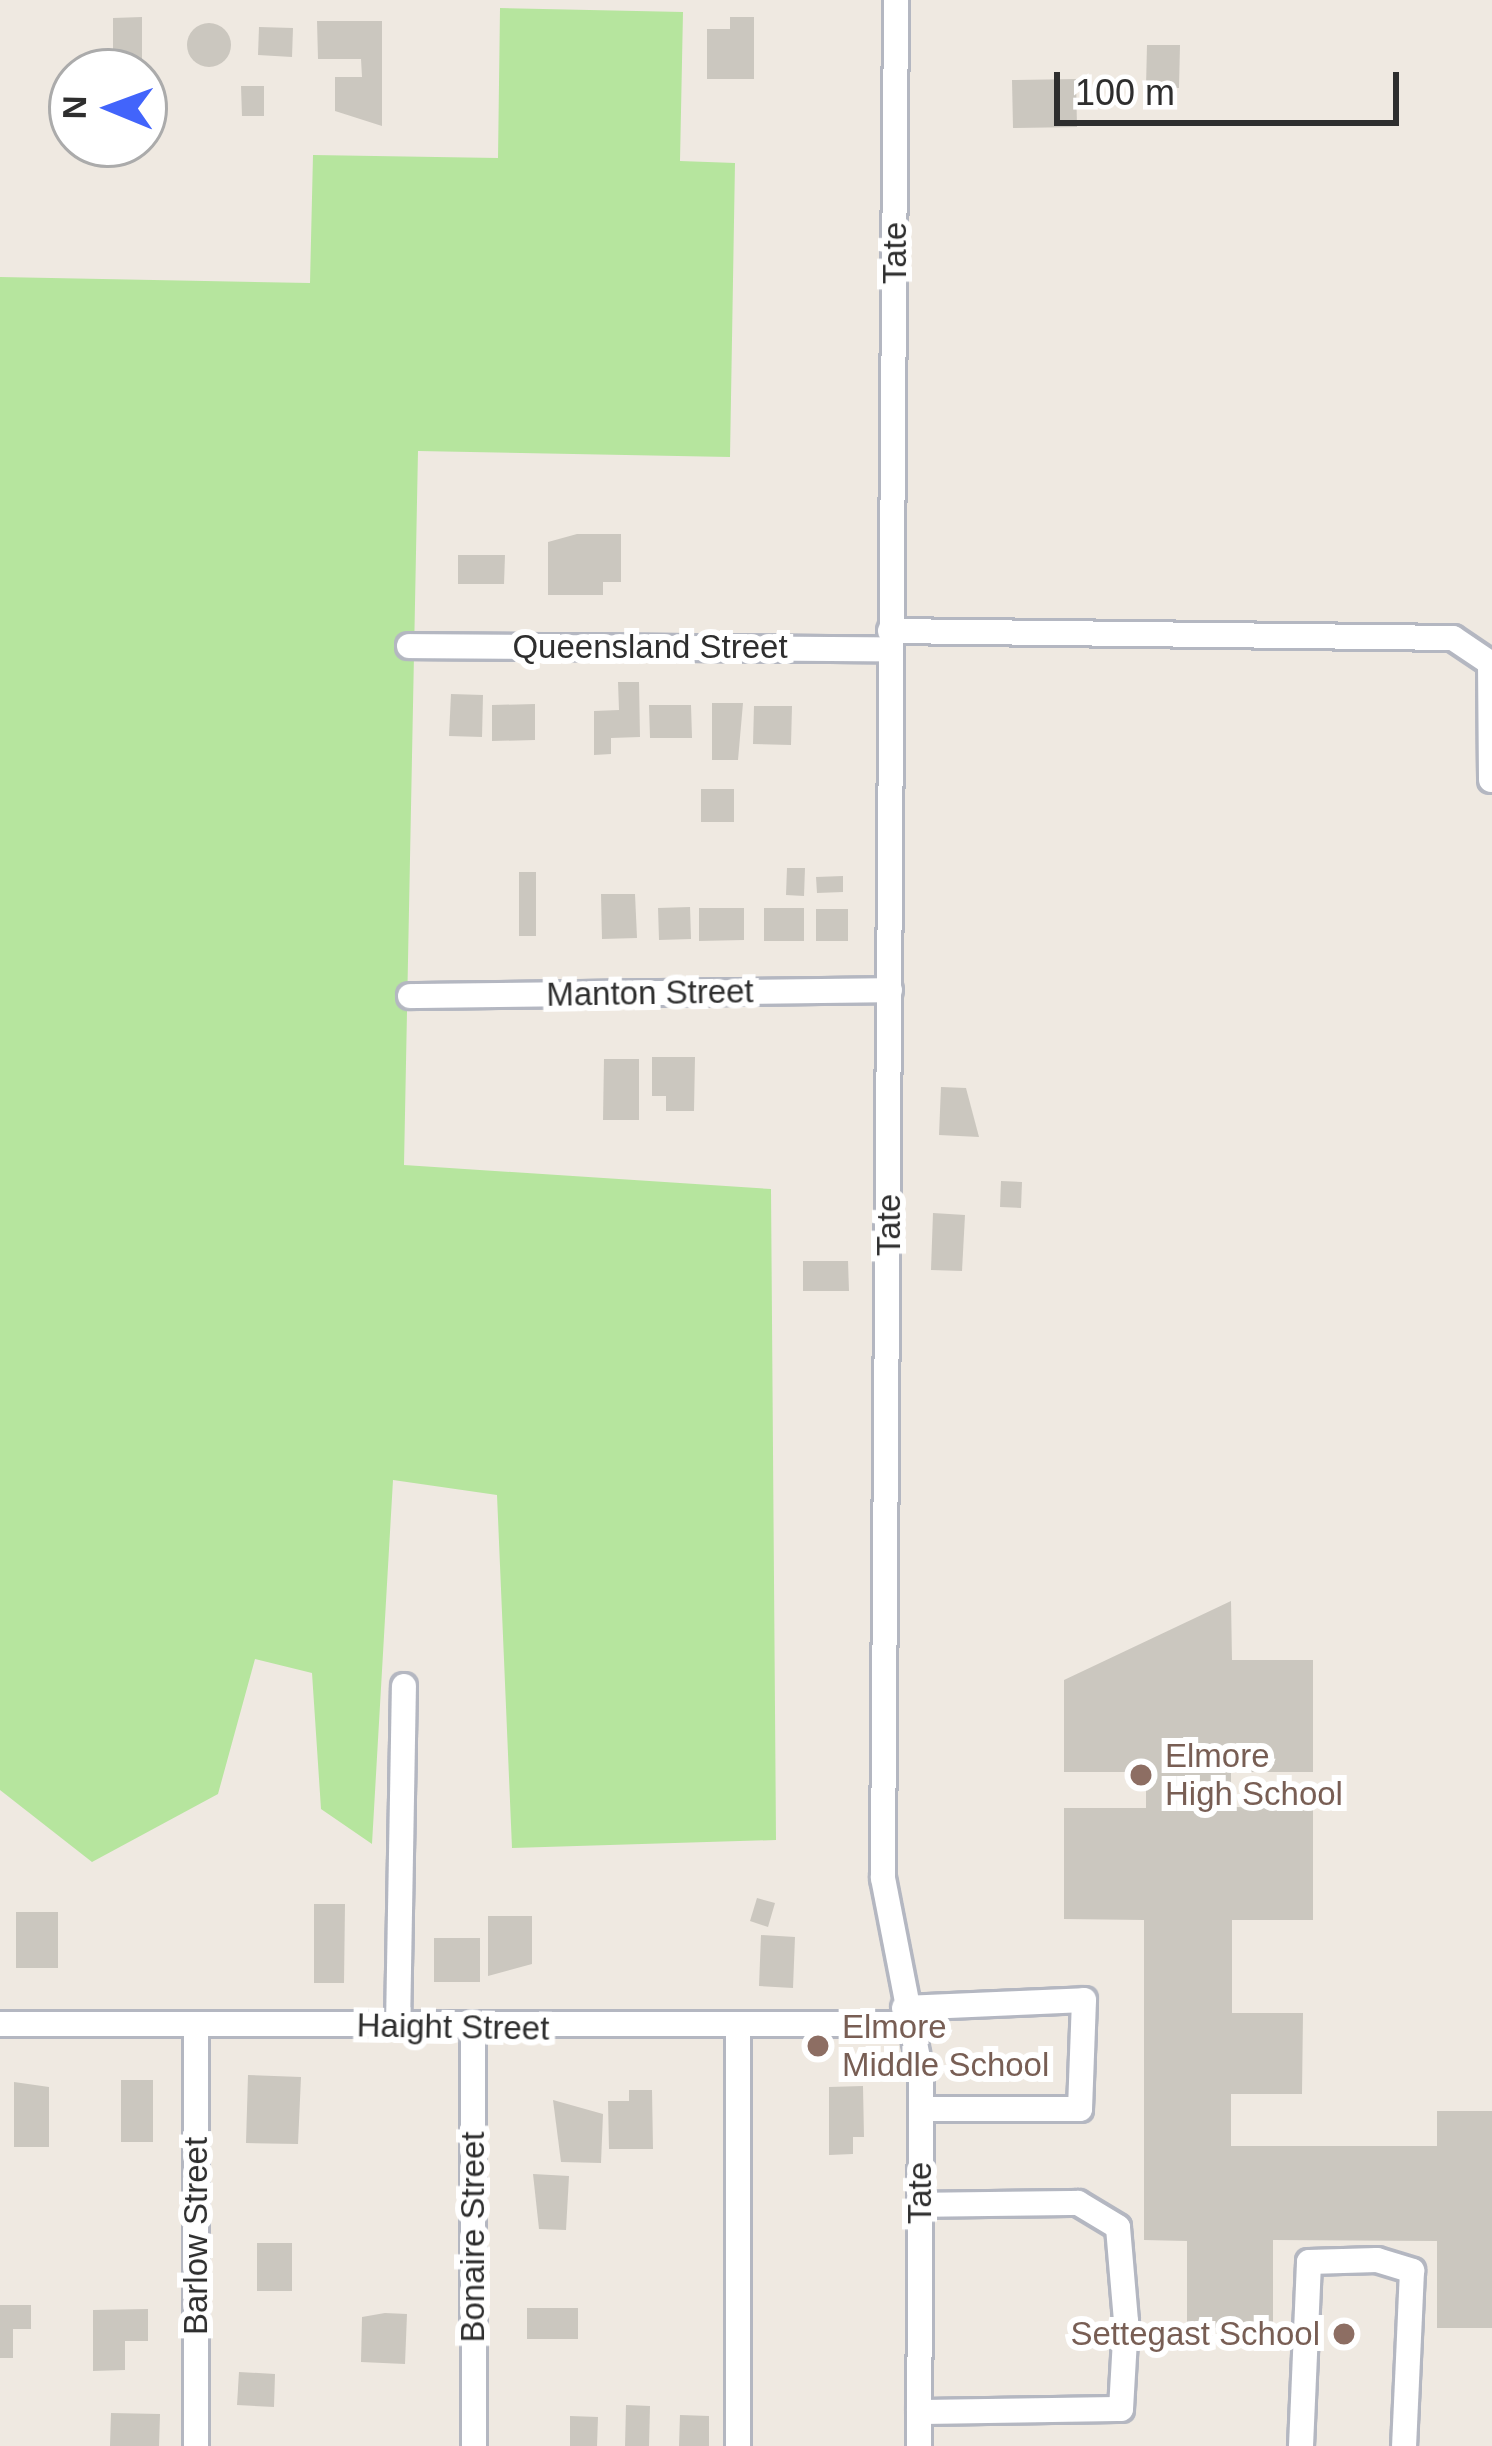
<!DOCTYPE html>
<html>
<head>
<meta charset="utf-8">
<style>
	body { margin:0 }
	#map { position:relative; width:1492px; height:2446px; overflow:hidden; background:#efe9e1; font-family:Arial,sans-serif }
	div>[style] { position:absolute }
	.green>* { inset:0; background:#b6e59e }
	.building>* { inset:0; background:#cbc7bf }
	.round { border-radius:50% }
	.roads { filter:drop-shadow(3px 0 #b4b7c1) drop-shadow(-3px 0 #b4b7c1) drop-shadow(0 3px #b4b7c1) drop-shadow(0 -3px #b4b7c1) }
	.minor>* { height:24px; margin:-12px; padding:0 12px; transform-origin:12px; border-radius:12px; background:#fff }
	.dots>* { width:33px; height:33px; translate:-50% -50%; box-sizing:border-box; border:6px solid #fff; border-radius:50% }
	span { translate:-50% -50%; white-space:nowrap; text-align:center; line-height:1.15; -webkit-text-stroke:12px #fff; paint-order:stroke }
	.street-label { font-size:33px; color:#2e2e2e }
	.education-label { font-size:33px; color:#785e54 }
	.left { translate:0 -50%; text-align:left }
	.right { translate:-100% -50%; text-align:right }
	.north { position:absolute; left:48px; top:48px; width:120px; height:120px; box-sizing:border-box; background:#fff; border:3px solid #ababab; border-radius:50%; rotate:271deg; font-size:33px; font-weight:700; line-height:48px; text-align:center; color:#2e2e2e }
	.north::after { content:''; display:block; margin:auto; width:42px; height:54px; background:#4264fb; clip-path:polygon(50% 0,100% 100%,50% 72%,0 100%) }
	.scale { position:absolute; left:1054px; top:72px; width:345px; height:54px; box-sizing:border-box; border:6px solid #2e2e2e; border-top:0; padding-left:15px; font-size:36px; line-height:42px; white-space:nowrap; color:#2e2e2e; -webkit-text-stroke:9px #fff; paint-order:stroke }
</style>
</head>
<body>
<div id="map">
	<div class="green">
		<i style="clip-path:polygon(500px 8px,683px 12px,680px 161px,735px 163px,730px 457px,418px 451px,404px 1165px,771px 1189px,776px 1840px,512px 1848px,497px 1495px,393px 1480px,372px 1844px,321px 1809px,312px 1673px,255px 1659px,218px 1794px,92px 1862px,0 1790px,0 277px,310px 283px,313px 155px,498px 158px)"></i>
	</div>
	<div class="building">
		<i style="clip-path:polygon(142px 17px,142px 72px,127px 72px,127px 53px,113px 53px,113px 18px)"></i>
		<i style="clip-path:polygon(730px 17px,754px 17px,754px 79px,707px 79px,707px 29px,730px 29px)"></i>
		<i style="clip-path:polygon(317px 21px,382px 21px,382px 126px,335px 111px,335px 77px,362px 77px,361px 59px,318px 59px)"></i>
		<i class="round" style="left:187px;top:23px;width:44px;height:44px"></i>
		<i style="clip-path:polygon(259px 27px,293px 28px,292px 57px,258px 55px)"></i>
		<i style="clip-path:polygon(1147px 45px,1180px 45px,1179px 88px,1146px 87px)"></i>
		<i style="clip-path:polygon(1076px 79px,1077px 127px,1013px 128px,1012px 80px)"></i>
		<i style="clip-path:polygon(241px 86px,264px 86px,264px 116px,242px 116px)"></i>
		<i style="clip-path:polygon(577px 534px,621px 534px,621px 582px,603px 582px,603px 595px,548px 595px,548px 542px)"></i>
		<i style="clip-path:polygon(458px 555px,505px 555px,504px 584px,458px 584px)"></i>
		<i style="clip-path:polygon(618px 682px,639px 682px,640px 737px,611px 738px,611px 754px,594px 755px,594px 711px,619px 710px)"></i>
		<i style="clip-path:polygon(451px 694px,483px 695px,482px 737px,449px 736px)"></i>
		<i style="clip-path:polygon(712px 703px,743px 703px,738px 760px,712px 760px)"></i>
		<i style="clip-path:polygon(535px 704px,535px 740px,492px 741px,492px 705px)"></i>
		<i style="clip-path:polygon(649px 705px,691px 705px,692px 738px,650px 738px)"></i>
		<i style="clip-path:polygon(754px 706px,792px 706px,791px 745px,753px 744px)"></i>
		<i style="clip-path:polygon(701px 789px,734px 789px,734px 822px,701px 822px)"></i>
		<i style="clip-path:polygon(787px 868px,805px 868px,804px 896px,786px 895px)"></i>
		<i style="clip-path:polygon(519px 872px,536px 872px,536px 936px,519px 936px)"></i>
		<i style="clip-path:polygon(843px 876px,843px 892px,817px 893px,816px 877px)"></i>
		<i style="clip-path:polygon(601px 894px,635px 894px,637px 938px,602px 939px)"></i>
		<i style="clip-path:polygon(690px 907px,691px 939px,659px 940px,658px 908px)"></i>
		<i style="clip-path:polygon(699px 908px,744px 908px,744px 940px,699px 941px)"></i>
		<i style="clip-path:polygon(764px 908px,804px 908px,804px 941px,764px 941px)"></i>
		<i style="clip-path:polygon(816px 909px,848px 909px,848px 941px,816px 941px)"></i>
		<i style="clip-path:polygon(652px 1057px,695px 1057px,694px 1111px,666px 1111px,666px 1096px,652px 1096px)"></i>
		<i style="clip-path:polygon(604px 1059px,639px 1059px,639px 1120px,603px 1120px)"></i>
		<i style="clip-path:polygon(941px 1087px,966px 1088px,979px 1137px,939px 1135px)"></i>
		<i style="clip-path:polygon(1001px 1181px,1022px 1182px,1021px 1208px,1000px 1207px)"></i>
		<i style="clip-path:polygon(933px 1213px,965px 1215px,962px 1271px,931px 1270px)"></i>
		<i style="clip-path:polygon(803px 1261px,848px 1261px,849px 1291px,803px 1291px)"></i>
		<i style="clip-path:polygon(1231px 1601px,1232px 1660px,1313px 1660px,1313px 1772px,1231px 1772px,1231px 1807px,1313px 1808px,1313px 1920px,1232px 1920px,1232px 2013px,1303px 2013px,1302px 2094px,1231px 2094px,1231px 2146px,1437px 2146px,1437px 2111px,1492px 2111px,1492px 2328px,1437px 2328px,1437px 2241px,1273px 2240px,1273px 2328px,1187px 2328px,1187px 2241px,1144px 2240px,1144px 1920px,1064px 1919px,1064px 1808px,1146px 1808px,1146px 1772px,1064px 1772px,1064px 1680px)"></i>
		<i style="clip-path:polygon(757px 1898px,775px 1903px,768px 1927px,750px 1921px)"></i>
		<i style="clip-path:polygon(314px 1904px,345px 1904px,344px 1983px,314px 1983px)"></i>
		<i style="clip-path:polygon(16px 1912px,58px 1912px,58px 1968px,16px 1968px)"></i>
		<i style="clip-path:polygon(488px 1916px,532px 1916px,532px 1964px,488px 1976px)"></i>
		<i style="clip-path:polygon(761px 1935px,795px 1937px,793px 1988px,759px 1986px)"></i>
		<i style="clip-path:polygon(434px 1938px,480px 1938px,480px 1982px,434px 1982px)"></i>
		<i style="clip-path:polygon(248px 2075px,301px 2077px,298px 2144px,246px 2143px)"></i>
		<i style="clip-path:polygon(121px 2080px,153px 2080px,153px 2142px,121px 2142px)"></i>
		<i style="clip-path:polygon(14px 2082px,49px 2087px,49px 2147px,14px 2147px)"></i>
		<i style="clip-path:polygon(863px 2086px,864px 2137px,853px 2137px,853px 2154px,829px 2155px,829px 2087px)"></i>
		<i style="clip-path:polygon(629px 2090px,652px 2090px,653px 2149px,609px 2149px,608px 2101px,629px 2101px)"></i>
		<i style="clip-path:polygon(553px 2100px,603px 2114px,601px 2163px,561px 2162px)"></i>
		<i style="clip-path:polygon(533px 2174px,569px 2176px,566px 2230px,539px 2229px)"></i>
		<i style="clip-path:polygon(257px 2243px,292px 2243px,292px 2291px,257px 2291px)"></i>
		<i style="clip-path:polygon(0 2305px,31px 2305px,31px 2329px,13px 2329px,13px 2358px,0 2358px)"></i>
		<i style="clip-path:polygon(527px 2308px,578px 2308px,578px 2339px,527px 2339px)"></i>
		<i style="clip-path:polygon(148px 2309px,148px 2341px,125px 2341px,125px 2370px,93px 2371px,93px 2310px)"></i>
		<i style="clip-path:polygon(385px 2313px,407px 2314px,405px 2364px,361px 2362px,362px 2317px)"></i>
		<i style="clip-path:polygon(239px 2372px,275px 2374px,274px 2407px,237px 2405px)"></i>
		<i style="clip-path:polygon(626px 2405px,650px 2406px,649px 2446px,625px 2446px)"></i>
		<i style="clip-path:polygon(111px 2413px,160px 2414px,159px 2446px,110px 2446px)"></i>
		<i style="clip-path:polygon(680px 2415px,709px 2416px,709px 2446px,679px 2446px)"></i>
		<i style="clip-path:polygon(570px 2416px,598px 2417px,597px 2446px,570px 2446px)"></i>
	</div>
	<div class="roads">
		<div class="minor">
			<i style="left:896px;top:0;width:1878px;rotate:90.4deg"></i>
			<i style="left:883px;top:1878px;width:200px;rotate:79deg"></i>
			<i style="left:921px;top:2074px;width:372px;rotate:90.3deg"></i>
			<i style="left:890px;top:631px;width:563px;rotate:0.71deg"></i>
			<i style="left:1453px;top:638px;width:45px;rotate:34deg"></i>
			<i style="left:1490px;top:663px;width:117px;rotate:89.5deg"></i>
			<i style="left:409px;top:646px;width:481px;rotate:0.4deg"></i>
			<i style="left:410px;top:996px;width:480px;rotate:-0.7deg"></i>
			<i style="left:904px;top:2008px;width:180px;rotate:-2.5deg"></i>
			<i style="left:1084px;top:2000px;width:109px;rotate:92.1deg"></i>
			<i style="left:1080px;top:2109px;width:159px;rotate:180deg"></i>
			<i style="left:0;top:2024px;width:907px"></i>
			<i style="left:398px;top:2026px;width:340px;rotate:-89deg"></i>
			<i style="left:473px;top:2028px;width:418px;rotate:89.9deg"></i>
			<i style="left:919px;top:2412px;width:202px;rotate:-0.9deg"></i>
			<i style="left:1121px;top:2409px;width:88px;rotate:-86.7deg"></i>
			<i style="left:1126px;top:2321px;width:94px;rotate:-94.9deg"></i>
			<i style="left:1118px;top:2227px;width:47px;rotate:-149deg"></i>
			<i style="left:1078px;top:2203px;width:158px;rotate:179.3deg"></i>
			<i style="left:196px;top:2446px;width:421px;rotate:-90deg"></i>
			<i style="left:738px;top:2446px;width:418px;rotate:-90deg"></i>
			<i style="left:1301px;top:2446px;width:184px;rotate:-87.5deg"></i>
			<i style="left:1309px;top:2262px;width:68px;rotate:-1.7deg"></i>
			<i style="left:1377px;top:2260px;width:37px;rotate:17deg"></i>
			<i style="left:1412px;top:2271px;width:175px;rotate:92.6deg"></i>
		</div>
	</div>
	<div class="dots">
		<i style="left:1141px;top:1775px;background:#8d6e63"></i>
		<i style="left:818px;top:2046px;background:#8d6e63"></i>
		<i style="left:1344px;top:2334px;background:#8d6e63"></i>
	</div>
	<div class="street-label">
		<span style="left:895px;top:253px;rotate:-90deg">Tate</span>
		<span style="left:650px;top:647px">Queensland Street</span>
		<span style="left:650px;top:993px;rotate:-1deg">Manton Street</span>
		<span style="left:889px;top:1225px;rotate:-90deg">Tate</span>
		<span style="left:453px;top:2027px;rotate:1deg">Haight Street</span>
		<span style="left:920px;top:2193px;rotate:-90deg">Tate</span>
		<span style="left:196px;top:2236px;rotate:-90deg">Barlow Street</span>
		<span style="left:473px;top:2237px;rotate:-90deg">Bonaire Street</span>
	</div>
	<div class="education-label">
		<span class="left" style="left:1165px;top:1775px">Elmore<br>High School</span>
		<span class="left" style="left:842px;top:2046px">Elmore<br>Middle School</span>
		<span class="right" style="left:1320px;top:2334px">Settegast School</span>
	</div>
	<div class="north">N</div>
	<div class="scale">100 m</div>
</div>
</body>
</html>
